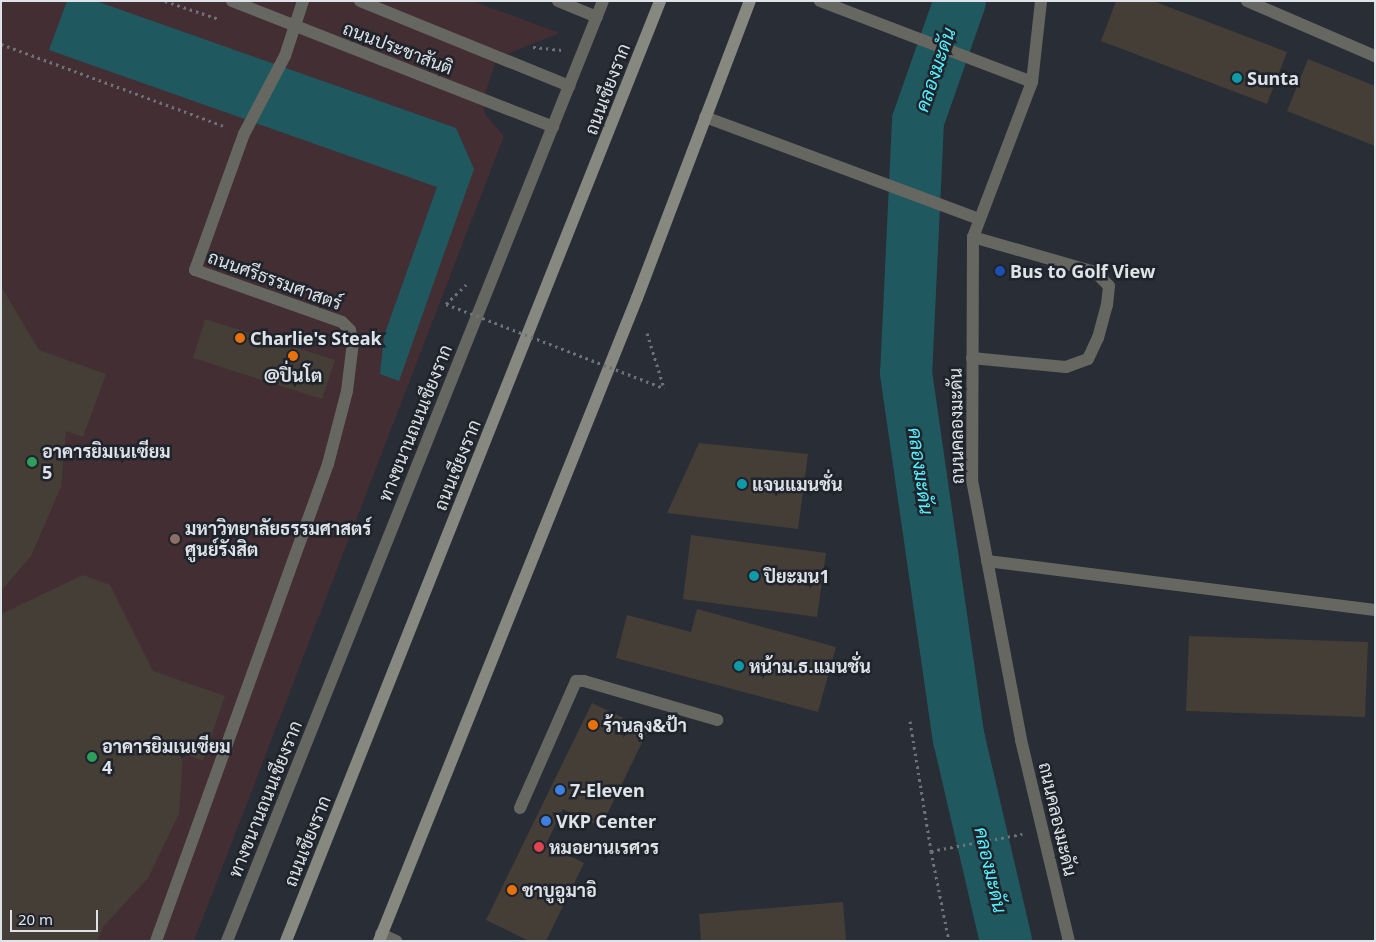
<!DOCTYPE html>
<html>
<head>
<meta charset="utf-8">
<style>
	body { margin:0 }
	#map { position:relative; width:1376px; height:942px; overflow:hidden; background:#292d36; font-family:"Noto Sans",Sarabun,sans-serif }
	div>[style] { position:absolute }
	.education>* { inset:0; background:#422e33 }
	.water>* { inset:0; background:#1f595f }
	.river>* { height:52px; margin:-26px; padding:0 26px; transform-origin:26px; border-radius:26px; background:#1f595f }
	.building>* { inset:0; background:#453e36 }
	.path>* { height:3px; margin-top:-1.5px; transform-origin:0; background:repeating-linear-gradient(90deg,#6e727a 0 2.5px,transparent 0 6.5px) }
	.service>* { height:12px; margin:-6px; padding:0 6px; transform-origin:6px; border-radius:6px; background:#676762 }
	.minor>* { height:12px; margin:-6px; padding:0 6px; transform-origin:6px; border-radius:6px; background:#676762 }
	.tertiary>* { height:12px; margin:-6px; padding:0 6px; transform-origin:6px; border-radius:6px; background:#676762 }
	.secondary>* { height:12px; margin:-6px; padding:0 6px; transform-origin:6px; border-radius:6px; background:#878880 }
	.path-bridge>* { height:3px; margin-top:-1.5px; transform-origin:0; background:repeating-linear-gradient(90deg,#6e727a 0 2.5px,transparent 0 6.5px) }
	.dots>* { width:14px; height:14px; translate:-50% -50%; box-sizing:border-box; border:2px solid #1f232b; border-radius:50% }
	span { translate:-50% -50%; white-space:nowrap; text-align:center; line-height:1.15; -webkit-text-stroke:5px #1f232b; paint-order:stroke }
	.street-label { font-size:18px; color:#dfe2e8 }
	.poi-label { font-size:18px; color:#dfe2e8; font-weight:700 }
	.left { translate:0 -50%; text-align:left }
	.water-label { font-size:19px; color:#54f1ff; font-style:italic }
	.frame { position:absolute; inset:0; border:2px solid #dfe2e8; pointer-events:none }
	.scale { position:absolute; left:10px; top:910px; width:88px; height:22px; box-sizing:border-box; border:2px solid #dfe2e8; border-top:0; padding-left:6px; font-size:15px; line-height:18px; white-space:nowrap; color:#dfe2e8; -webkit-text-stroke:4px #1f232b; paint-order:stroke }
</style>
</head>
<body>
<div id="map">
	<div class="education">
		<i style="clip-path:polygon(1px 1px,472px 1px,560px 33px,497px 58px,483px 100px,485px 114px,504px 136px,194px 941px,1px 941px)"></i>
	</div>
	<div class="water">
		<i style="clip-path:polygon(67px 1px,96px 1px,456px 128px,474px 169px,399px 381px,380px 374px,384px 336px,437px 187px,49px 50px)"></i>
	</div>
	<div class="river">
		<i style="left:960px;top:1px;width:127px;rotate:109.3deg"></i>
		<i style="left:918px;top:121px;width:252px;rotate:92.7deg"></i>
		<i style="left:906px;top:373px;width:370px;rotate:81.8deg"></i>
		<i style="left:959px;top:739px;width:207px;rotate:76.9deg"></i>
	</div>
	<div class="building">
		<i style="clip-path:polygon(1116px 1px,1153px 1px,1287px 52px,1267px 104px,1101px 41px)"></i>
		<i style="clip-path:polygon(1308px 59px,1375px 86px,1375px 146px,1287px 111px)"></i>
		<i style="clip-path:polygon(1px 286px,39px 350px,106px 374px,83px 437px,66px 431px,61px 487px,31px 556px,1px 591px)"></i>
		<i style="clip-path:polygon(205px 319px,335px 360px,322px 399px,193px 358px)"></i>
		<i style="clip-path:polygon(699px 443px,808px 454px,798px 529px,667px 513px)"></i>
		<i style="clip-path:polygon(691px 535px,826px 553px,817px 617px,683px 599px)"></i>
		<i style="clip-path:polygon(83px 575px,110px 585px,153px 671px,225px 696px,203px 761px,183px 753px,179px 814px,148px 878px,103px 927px,97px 941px,1px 941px,1px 614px)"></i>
		<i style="clip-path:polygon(697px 609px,836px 647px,818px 712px,616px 658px,627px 615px,691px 632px)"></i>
		<i style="clip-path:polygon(1189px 636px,1368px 642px,1365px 717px,1186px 711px)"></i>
		<i style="clip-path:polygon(592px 703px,648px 730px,601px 827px,563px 809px,546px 844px,584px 863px,546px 941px,529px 941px,486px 920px)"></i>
		<i style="clip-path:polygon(843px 902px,846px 941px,701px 941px,699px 914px)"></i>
	</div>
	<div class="path">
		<i style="left:165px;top:1px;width:57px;rotate:18.4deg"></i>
		<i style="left:1px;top:44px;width:240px;rotate:20.2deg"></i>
		<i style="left:533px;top:47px;width:29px;rotate:6deg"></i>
		<i style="left:446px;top:304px;width:28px;rotate:-44deg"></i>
		<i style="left:647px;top:333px;width:58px;rotate:72.8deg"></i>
		<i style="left:910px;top:721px;width:132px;rotate:80.8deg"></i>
		<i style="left:931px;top:851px;width:92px;rotate:78.7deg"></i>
		<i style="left:931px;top:851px;width:93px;rotate:-10.6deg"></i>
	</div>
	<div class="service">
		<i style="left:558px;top:1px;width:42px;rotate:22.3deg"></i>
		<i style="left:1247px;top:1px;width:139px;rotate:23.3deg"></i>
		<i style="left:972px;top:358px;width:94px;rotate:5.5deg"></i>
		<i style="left:1066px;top:367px;width:23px;rotate:-20deg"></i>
		<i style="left:1088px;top:359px;width:23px;rotate:-65deg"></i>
		<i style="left:1098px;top:338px;width:34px;rotate:-75deg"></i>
		<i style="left:1107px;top:305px;width:19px;rotate:-84deg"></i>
		<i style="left:1109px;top:286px;width:20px;rotate:-135deg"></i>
		<i style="left:1095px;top:272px;width:127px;rotate:-164deg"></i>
		<i style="left:987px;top:561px;width:391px;rotate:7.2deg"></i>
		<i style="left:520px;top:808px;width:139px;rotate:-66.2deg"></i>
		<i style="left:576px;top:681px;width:8px"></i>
		<i style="left:584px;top:681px;width:139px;rotate:16.3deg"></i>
		<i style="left:381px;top:934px;width:17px;rotate:25deg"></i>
		<i style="left:156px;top:941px;width:507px;rotate:-70.17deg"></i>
		<i style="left:328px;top:464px;width:75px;rotate:-75.4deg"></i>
		<i style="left:347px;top:391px;width:49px;rotate:-83deg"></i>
		<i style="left:353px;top:342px;width:12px;rotate:-104deg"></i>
		<i style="left:350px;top:330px;width:11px;rotate:-135deg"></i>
		<i style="left:342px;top:322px;width:156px;rotate:-160.5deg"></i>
		<i style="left:195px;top:270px;width:145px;rotate:-70.2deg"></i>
		<i style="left:244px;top:134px;width:88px;rotate:-62.3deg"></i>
		<i style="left:285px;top:56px;width:58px;rotate:-71.9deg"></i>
	</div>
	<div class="minor">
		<i style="left:232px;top:1px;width:345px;rotate:21.4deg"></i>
		<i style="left:360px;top:1px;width:226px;rotate:22.1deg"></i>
		<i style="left:820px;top:1px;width:227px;rotate:20.9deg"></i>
		<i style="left:1041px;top:1px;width:81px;rotate:96.3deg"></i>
		<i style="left:1032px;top:82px;width:166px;rotate:110.8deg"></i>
		<i style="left:973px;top:237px;width:243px;rotate:90.2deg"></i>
		<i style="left:972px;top:480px;width:265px;rotate:79.3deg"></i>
		<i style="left:1021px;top:740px;width:207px;rotate:76.6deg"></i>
		<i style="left:705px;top:117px;width:292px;rotate:20.4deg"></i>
	</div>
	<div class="tertiary">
		<i style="left:227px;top:941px;width:1012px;rotate:-68.2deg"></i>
	</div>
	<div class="secondary">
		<i style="left:286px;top:941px;width:1012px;rotate:-68.3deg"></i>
		<i style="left:379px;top:941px;width:693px;rotate:-68.14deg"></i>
		<i style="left:637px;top:298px;width:318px;rotate:-69.2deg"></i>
	</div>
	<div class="path-bridge">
		<i style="left:446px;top:304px;width:234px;rotate:21.1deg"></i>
	</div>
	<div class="dots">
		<i style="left:1237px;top:78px;background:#0f9aa8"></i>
		<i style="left:1000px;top:271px;background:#1a4fb4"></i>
		<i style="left:240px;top:338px;background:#e8710a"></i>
		<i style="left:293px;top:356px;background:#e8710a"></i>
		<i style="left:32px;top:462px;background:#2e9e5b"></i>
		<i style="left:742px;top:484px;background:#0f9aa8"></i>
		<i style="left:175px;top:539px;background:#8d6e63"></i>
		<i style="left:754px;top:576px;background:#0f9aa8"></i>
		<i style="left:739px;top:666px;background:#0f9aa8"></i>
		<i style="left:593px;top:725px;background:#e8710a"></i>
		<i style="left:92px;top:757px;background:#2e9e5b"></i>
		<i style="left:560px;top:790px;background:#3f7fe0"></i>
		<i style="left:546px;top:821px;background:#3f7fe0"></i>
		<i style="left:539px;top:847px;background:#e0444e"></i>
		<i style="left:512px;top:890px;background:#e8710a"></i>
	</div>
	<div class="street-label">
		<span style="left:398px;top:48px;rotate:21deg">ถนนประชาสันติ</span>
		<span style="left:607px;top:89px;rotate:-69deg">ถนนเชียงราก</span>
		<span style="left:275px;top:280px;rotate:20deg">ถนนศรีธรรมศาสตร์</span>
		<span style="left:415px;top:423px;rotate:-68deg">ทางขนานถนนเชียงราก</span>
		<span style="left:956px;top:426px;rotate:-91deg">ถนนคลองมะดัน</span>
		<span style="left:457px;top:465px;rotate:-68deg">ถนนเชียงราก</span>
		<span style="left:265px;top:799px;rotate:-68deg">ทางขนานถนนเชียงราก</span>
		<span style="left:1058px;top:819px;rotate:77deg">ถนนคลองมะดัน</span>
		<span style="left:307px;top:841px;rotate:-68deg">ถนนเชียงราก</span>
	</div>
	<div class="poi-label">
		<span class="left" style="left:1247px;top:78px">Sunta</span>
		<span class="left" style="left:1010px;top:271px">Bus to Golf View</span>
		<span class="left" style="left:250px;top:338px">Charlie's Steak</span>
		<span style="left:293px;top:375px">@ปิ่นโต</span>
		<span class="left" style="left:42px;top:462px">อาคารยิมเนเซียม<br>5</span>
		<span class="left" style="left:752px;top:484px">แจนแมนชั่น</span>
		<span class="left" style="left:185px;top:539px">มหาวิทยาลัยธรรมศาสตร์<br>ศูนย์รังสิต</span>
		<span class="left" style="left:764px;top:576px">ปิยะมน1</span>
		<span class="left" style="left:749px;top:666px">หน้าม.ธ.แมนชั่น</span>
		<span class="left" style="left:603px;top:725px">ร้านลุง&amp;ป้า</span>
		<span class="left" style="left:102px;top:757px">อาคารยิมเนเซียม<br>4</span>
		<span class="left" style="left:570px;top:790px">7-Eleven</span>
		<span class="left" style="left:556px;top:821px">VKP Center</span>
		<span class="left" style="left:549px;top:847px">หมอยานเรศวร</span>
		<span class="left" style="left:522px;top:890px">ชาบูอูมาอิ</span>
	</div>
	<div class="water-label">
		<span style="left:936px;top:70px;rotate:-71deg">คลองมะดัน</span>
		<span style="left:920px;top:471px;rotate:82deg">คลองมะดัน</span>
		<span style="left:990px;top:870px;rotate:77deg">คลองมะดัน</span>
	</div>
	<div class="frame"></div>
	<div class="scale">20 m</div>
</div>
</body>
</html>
